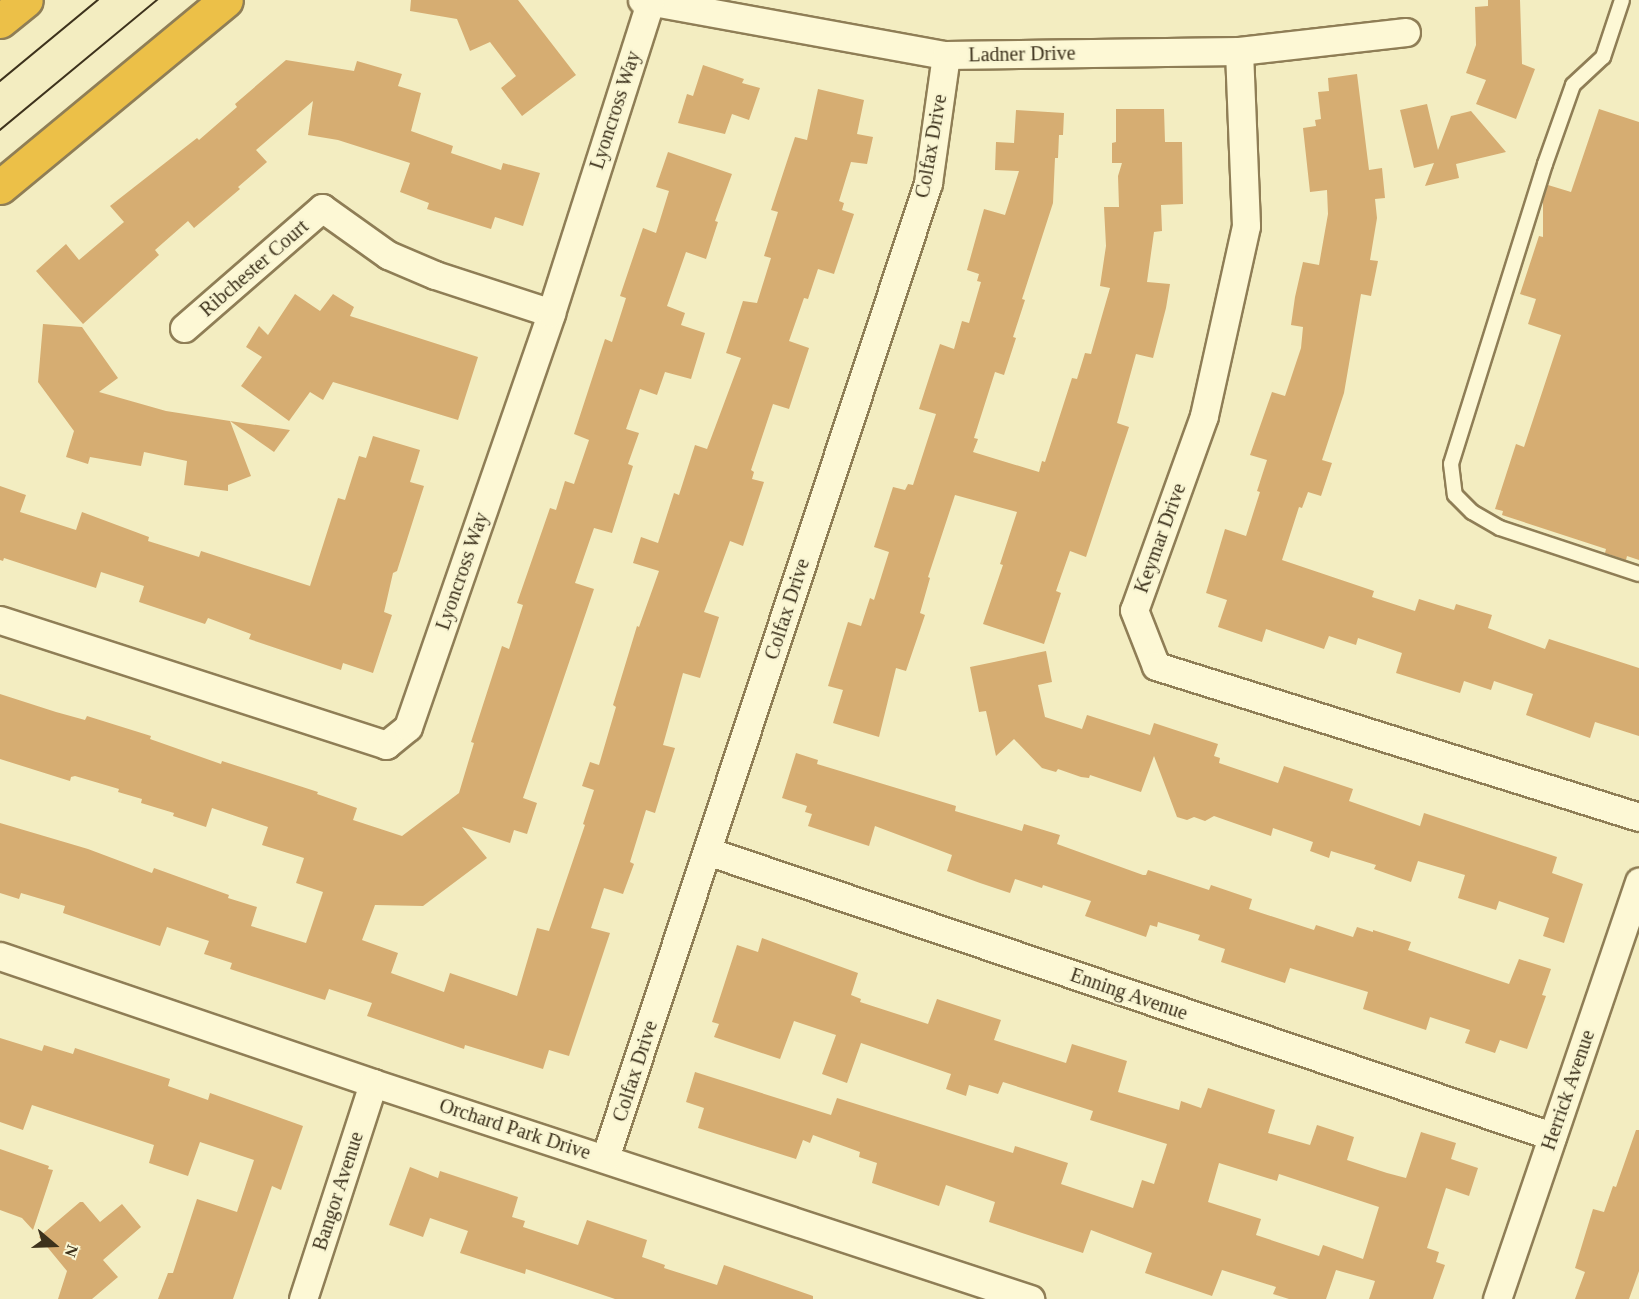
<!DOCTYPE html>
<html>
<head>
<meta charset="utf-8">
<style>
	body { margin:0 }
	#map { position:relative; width:1639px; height:1299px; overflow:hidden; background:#f3edc1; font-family:"Times New Roman",serif }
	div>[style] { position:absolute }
	.building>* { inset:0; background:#d6ad72 }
	.roads { filter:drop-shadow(2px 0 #8f7e56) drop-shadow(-2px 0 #8f7e56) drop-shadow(0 2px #8f7e56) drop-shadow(0 -2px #8f7e56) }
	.service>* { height:14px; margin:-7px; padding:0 7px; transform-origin:7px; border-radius:7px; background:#fdf8d5 }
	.minor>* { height:27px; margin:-13.5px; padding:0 13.5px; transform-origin:13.5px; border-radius:13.5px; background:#fdf8d5 }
	.motorway>* { height:33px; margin:-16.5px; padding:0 16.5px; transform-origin:16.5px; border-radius:16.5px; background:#ecc048 }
	.tram>* { height:1.5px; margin:-0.75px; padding:0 0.75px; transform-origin:0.75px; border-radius:0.75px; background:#3d321c }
	span { translate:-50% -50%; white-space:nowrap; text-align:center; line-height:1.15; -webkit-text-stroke:4.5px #f9f5d2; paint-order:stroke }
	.street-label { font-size:20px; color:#3d321c }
	.north { position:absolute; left:24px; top:1215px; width:60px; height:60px; -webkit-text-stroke:4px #f9f5d2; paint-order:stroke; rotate:109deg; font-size:16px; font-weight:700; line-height:24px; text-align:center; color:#3d321c }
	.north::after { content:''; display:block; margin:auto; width:21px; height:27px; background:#3d321c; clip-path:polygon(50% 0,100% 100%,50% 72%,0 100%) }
</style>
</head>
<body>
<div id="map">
	<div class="building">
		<i style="clip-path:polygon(411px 0,518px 0,576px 75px,522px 116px,501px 88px,516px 76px,490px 42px,470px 51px,457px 19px,410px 11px)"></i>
		<i style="clip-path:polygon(1488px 0,1520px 0,1522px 64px,1535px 69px,1516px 119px,1476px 104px,1486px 80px,1466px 73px,1476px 45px,1475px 7px,1488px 6px)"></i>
		<i style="clip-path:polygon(286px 60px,354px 71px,357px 61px,402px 74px,398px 86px,421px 93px,411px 131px,453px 146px,451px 153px,501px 170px,503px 163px,540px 173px,523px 226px,495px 217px,491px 229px,427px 209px,429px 203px,400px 192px,410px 163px,338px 140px,308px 135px,313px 101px,256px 150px,267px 162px,238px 187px,240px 189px,194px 228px,188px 221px,155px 250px,159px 255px,83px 324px,36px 271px,66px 244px,79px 260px,124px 222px,110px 206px,197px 138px,199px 140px,237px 107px,235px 104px)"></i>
		<i style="clip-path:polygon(703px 65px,744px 79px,742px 83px,760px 88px,749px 120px,732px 114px,725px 134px,678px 123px,687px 94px,693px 96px)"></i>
		<i style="clip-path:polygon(1357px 74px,1369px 170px,1382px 168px,1385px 198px,1375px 199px,1377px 218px,1370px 260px,1378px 261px,1371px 296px,1361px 294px,1344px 393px,1322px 460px,1332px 463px,1321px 496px,1308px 492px,1302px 508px,1299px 507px,1282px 560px,1374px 591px,1372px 597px,1415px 611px,1419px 599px,1454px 610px,1456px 604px,1492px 615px,1488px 628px,1545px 649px,1549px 639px,1639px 668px,1639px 736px,1595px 722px,1590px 738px,1526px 715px,1533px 694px,1494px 681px,1491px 690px,1464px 681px,1460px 693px,1396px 673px,1402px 653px,1358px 638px,1356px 645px,1329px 636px,1324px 649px,1266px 629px,1262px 642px,1218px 627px,1227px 600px,1206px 593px,1225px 529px,1246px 536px,1260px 492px,1257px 491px,1267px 460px,1250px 455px,1272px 392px,1285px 396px,1301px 348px,1303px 327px,1291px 325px,1295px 297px,1303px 262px,1319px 265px,1328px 214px,1327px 190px,1310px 192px,1303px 128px,1316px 126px,1315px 120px,1321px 119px,1318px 92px,1329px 91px,1328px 78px)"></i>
		<i style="clip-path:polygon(818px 89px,864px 100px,857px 134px,873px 137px,867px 164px,851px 162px,839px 201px,844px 203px,842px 210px,854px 214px,834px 274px,818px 269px,808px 299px,804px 298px,789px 341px,809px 348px,789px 409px,773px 404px,751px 470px,754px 472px,752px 479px,764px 482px,743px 546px,730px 541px,704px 612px,719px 617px,700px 678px,683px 673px,663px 745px,675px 748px,655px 813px,646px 810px,630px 862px,634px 864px,623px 894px,604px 888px,591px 928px,610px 933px,569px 1056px,549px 1050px,543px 1069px,465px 1045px,464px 1049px,367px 1016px,372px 1003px,329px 989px,325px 1000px,230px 969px,232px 963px,204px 954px,209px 941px,167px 927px,160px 946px,63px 913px,65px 906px,21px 893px,19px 899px,0 893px,0 823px,88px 849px,152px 873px,154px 868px,229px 895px,228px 898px,257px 907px,251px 926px,306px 943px,323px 892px,296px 883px,304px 858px,262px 845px,268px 827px,212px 808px,206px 827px,173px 816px,174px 813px,141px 803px,142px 799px,118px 792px,119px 789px,75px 776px,71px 777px,70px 781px,0 759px,0 694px,56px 712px,85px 720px,87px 716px,151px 736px,150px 739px,221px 764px,222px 761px,318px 792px,317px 794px,357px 808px,353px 820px,402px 836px,459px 793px,474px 743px,471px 742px,502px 646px,509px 649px,523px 605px,517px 603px,550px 508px,556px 510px,565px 481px,574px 484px,589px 440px,574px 434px,605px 339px,612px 342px,626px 298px,620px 296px,643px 228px,656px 233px,669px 191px,656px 187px,668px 152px,732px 174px,715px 221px,718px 222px,706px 259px,686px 252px,667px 306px,685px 313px,681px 325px,705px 333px,691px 379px,665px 372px,657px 395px,640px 389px,626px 429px,639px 433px,628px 464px,633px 466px,612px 533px,594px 528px,575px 583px,594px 589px,523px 798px,537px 803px,527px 834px,514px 830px,510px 843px,462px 827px,487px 858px,423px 906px,375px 905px,362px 940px,398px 953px,391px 973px,444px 992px,450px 973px,517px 996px,537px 928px,549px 931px,585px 825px,583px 824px,594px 790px,582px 786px,590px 762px,599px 765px,616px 707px,613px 705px,637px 626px,639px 627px,659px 571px,633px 563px,641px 537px,658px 543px,674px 493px,679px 495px,695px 445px,707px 449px,741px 358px,726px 353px,743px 301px,757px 303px,771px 258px,764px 256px,778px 212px,771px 210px,795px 137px,807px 140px)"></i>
		<i style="clip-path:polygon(1427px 104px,1438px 150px,1451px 116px,1471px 111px,1506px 152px,1456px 164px,1459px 178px,1425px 186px,1434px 163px,1414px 168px,1400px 110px)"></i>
		<i style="clip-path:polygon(1116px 109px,1164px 109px,1165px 142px,1182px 142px,1183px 204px,1161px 205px,1162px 231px,1154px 232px,1147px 282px,1170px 284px,1166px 308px,1153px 358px,1136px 354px,1117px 423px,1129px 427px,1086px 557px,1070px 551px,1056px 591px,1061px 593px,1044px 644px,983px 624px,1003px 565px,1000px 564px,1017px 512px,955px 495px,928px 577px,930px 578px,920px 613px,925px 615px,906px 671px,896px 668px,879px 737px,833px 723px,843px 690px,828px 686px,848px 622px,861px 626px,870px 598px,874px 600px,889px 552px,874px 547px,893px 487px,905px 490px,908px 484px,913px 485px,936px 414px,919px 409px,940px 344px,954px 349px,962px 321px,969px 323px,981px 282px,977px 281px,979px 274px,967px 270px,984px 209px,1005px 215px,1019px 171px,995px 170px,996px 142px,1014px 143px,1016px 110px,1064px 113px,1063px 135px,1059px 135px,1058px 158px,1055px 158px,1053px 203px,1022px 299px,1025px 300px,1013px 337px,1016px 338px,1004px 375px,995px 372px,974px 438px,978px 439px,973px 452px,1039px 472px,1042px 461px,1045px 462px,1072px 378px,1077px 379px,1085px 353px,1091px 354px,1110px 288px,1100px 286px,1106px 246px,1104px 207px,1119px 207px,1118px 176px,1122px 163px,1112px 163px,1112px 143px,1116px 142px)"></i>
		<i style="clip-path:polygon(1599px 109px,1639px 122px,1639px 560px,1627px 556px,1626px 560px,1605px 553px,1606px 549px,1502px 515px,1503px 511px,1495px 509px,1516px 444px,1524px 447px,1561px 335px,1528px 324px,1536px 299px,1520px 294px,1539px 236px,1543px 237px,1543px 200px,1548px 185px,1571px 192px)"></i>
		<i style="clip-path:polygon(295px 294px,320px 311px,333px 294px,354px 307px,350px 316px,478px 357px,458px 420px,333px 382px,323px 400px,310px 392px,289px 421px,241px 386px,262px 357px,246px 347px,259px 326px,268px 335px)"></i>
		<i style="clip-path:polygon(43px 324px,82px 327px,118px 378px,99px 392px,166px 411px,230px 421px,251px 476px,228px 485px,228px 491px,184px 485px,187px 461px,144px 452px,141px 466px,90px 457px,88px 464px,66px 457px,74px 431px,38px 382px)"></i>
		<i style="clip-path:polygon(230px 421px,290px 430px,274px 452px)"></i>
		<i style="clip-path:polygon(373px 436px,420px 450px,410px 482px,424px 486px,397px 571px,393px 573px,384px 612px,392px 615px,373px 673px,343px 663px,341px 670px,249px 639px,251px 634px,208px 618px,205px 624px,139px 602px,144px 586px,101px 572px,96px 588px,4px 558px,3px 561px,0 560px,0 486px,26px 495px,20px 512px,76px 530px,82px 512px,149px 537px,148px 541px,199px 557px,201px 551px,310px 586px,338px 498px,345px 500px,359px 456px,366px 458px)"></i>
		<i style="clip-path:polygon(1046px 651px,1052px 682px,1038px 685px,1045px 717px,1082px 729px,1087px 715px,1150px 735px,1154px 723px,1218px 744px,1214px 756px,1220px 758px,1219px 763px,1278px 783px,1284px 766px,1353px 789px,1349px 801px,1420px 826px,1424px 813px,1557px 857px,1552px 873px,1583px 884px,1564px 943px,1543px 936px,1549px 918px,1499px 901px,1496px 910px,1458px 898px,1465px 875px,1418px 861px,1411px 882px,1374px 869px,1376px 865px,1331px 851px,1329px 858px,1310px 851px,1313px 842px,1273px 828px,1271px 836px,1214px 816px,1205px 821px,1194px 817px,1187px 820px,1177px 817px,1154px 756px,1141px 792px,1090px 775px,1089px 778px,1081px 777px,1058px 769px,1056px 772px,1042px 768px,1014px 739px,996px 756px,986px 711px,979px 712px,970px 667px)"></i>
		<i style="clip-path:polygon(796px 753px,818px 760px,817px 764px,956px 806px,955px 811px,1022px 831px,1024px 824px,1060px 835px,1057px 844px,1143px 875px,1146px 875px,1148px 870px,1209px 890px,1211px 885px,1252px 899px,1249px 909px,1314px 930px,1316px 925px,1353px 937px,1357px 927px,1373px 932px,1373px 930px,1411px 942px,1408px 950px,1509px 984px,1519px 959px,1551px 969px,1542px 995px,1546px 996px,1527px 1049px,1500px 1040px,1495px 1053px,1465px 1043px,1470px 1030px,1430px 1017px,1426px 1030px,1363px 1009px,1368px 992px,1290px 968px,1285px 983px,1221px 962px,1225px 949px,1198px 940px,1200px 935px,1158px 922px,1157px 927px,1150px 925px,1146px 937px,1120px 928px,1085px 916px,1091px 901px,1043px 885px,1042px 888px,1015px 879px,1010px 893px,980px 883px,947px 871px,952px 855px,875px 826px,869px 846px,808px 826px,812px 814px,805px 812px,807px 806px,782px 798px)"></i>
		<i style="clip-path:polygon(evenodd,762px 938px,858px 973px,851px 995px,861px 999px,860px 1002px,928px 1024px,937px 999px,1001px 1020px,994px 1040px,1066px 1063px,1072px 1044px,1127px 1061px,1118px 1092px,1179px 1110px,1181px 1101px,1201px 1108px,1208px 1088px,1275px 1110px,1268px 1133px,1310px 1145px,1317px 1125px,1354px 1137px,1347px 1160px,1387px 1173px,1406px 1178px,1421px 1132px,1456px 1143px,1451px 1159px,1478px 1168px,1469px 1196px,1446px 1188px,1427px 1248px,1439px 1252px,1436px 1262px,1445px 1265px,1433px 1299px,1369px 1299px,1375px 1281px,1336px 1270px,1326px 1299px,1289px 1299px,1273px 1294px,1276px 1287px,1222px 1270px,1212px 1296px,1145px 1273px,1152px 1253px,1091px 1230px,1083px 1253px,989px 1222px,995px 1202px,946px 1185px,939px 1206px,872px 1183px,877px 1163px,859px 1157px,860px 1152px,813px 1135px,810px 1143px,803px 1140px,796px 1159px,698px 1128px,704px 1108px,686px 1102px,695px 1072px,831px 1115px,837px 1098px,1013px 1153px,1015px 1146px,1068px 1163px,1061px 1184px,1133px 1208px,1142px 1180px,1154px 1184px,1167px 1144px,1090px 1120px,1093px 1111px,1003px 1082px,998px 1094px,969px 1085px,966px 1096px,946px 1089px,951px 1074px,861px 1043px,847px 1083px,822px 1074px,836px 1035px,794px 1021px,780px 1059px,714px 1037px,719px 1024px,712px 1022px,737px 945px,758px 952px,762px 938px,1219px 1163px,1277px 1181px,1279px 1174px,1379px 1207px,1363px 1259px,1323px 1245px,1319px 1256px,1256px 1235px,1261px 1219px,1208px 1202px,1219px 1163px)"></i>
		<i style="clip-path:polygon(0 1038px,42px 1051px,44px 1045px,73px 1054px,75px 1048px,170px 1079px,168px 1086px,208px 1100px,210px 1093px,303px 1126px,281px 1190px,272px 1186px,233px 1299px,158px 1299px,168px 1273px,173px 1273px,197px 1199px,237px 1212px,254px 1160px,200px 1142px,188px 1176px,149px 1163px,154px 1145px,32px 1105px,23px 1130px,0 1122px)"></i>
		<i style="clip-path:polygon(1636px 1130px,1639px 1130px,1639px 1271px,1629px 1299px,1575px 1299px,1585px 1272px,1575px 1268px,1593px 1209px,1604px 1212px,1613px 1186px,1616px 1187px)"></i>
		<i style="clip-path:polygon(0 1149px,49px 1166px,48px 1169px,53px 1170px,33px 1230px,22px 1218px,0 1210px)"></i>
		<i style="clip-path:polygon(410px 1167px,438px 1178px,440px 1171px,518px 1197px,512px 1217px,525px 1221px,523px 1227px,578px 1245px,587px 1220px,647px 1240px,642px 1257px,665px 1265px,664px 1268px,717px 1285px,724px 1265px,813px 1296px,813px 1299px,615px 1299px,526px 1269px,525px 1274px,460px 1253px,468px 1231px,430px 1218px,423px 1237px,389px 1225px)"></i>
		<i style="clip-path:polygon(80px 1202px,83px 1202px,100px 1222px,122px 1204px,141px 1227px,103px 1260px,118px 1277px,92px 1299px,58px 1299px,67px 1271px,39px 1237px)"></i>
	</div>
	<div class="roads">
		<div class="service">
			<i style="left:1622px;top:0;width:60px;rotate:108.4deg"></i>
			<i style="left:1603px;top:57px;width:41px;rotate:137deg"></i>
			<i style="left:1573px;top:85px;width:84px;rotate:109.5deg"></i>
			<i style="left:1545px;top:164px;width:314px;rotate:107.4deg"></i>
			<i style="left:1451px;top:464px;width:31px;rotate:83deg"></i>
			<i style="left:1455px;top:495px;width:24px;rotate:45deg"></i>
			<i style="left:1472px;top:512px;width:32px;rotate:30deg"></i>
			<i style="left:1500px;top:528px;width:146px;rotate:18.3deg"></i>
		</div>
		<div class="minor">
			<i style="left:642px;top:0;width:309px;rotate:10.3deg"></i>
			<i style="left:946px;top:55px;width:293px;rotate:-0.8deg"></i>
			<i style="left:1239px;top:51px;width:168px;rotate:-6.5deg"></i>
			<i style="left:1239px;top:51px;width:175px;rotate:87.7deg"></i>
			<i style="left:1246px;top:226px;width:195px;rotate:102.5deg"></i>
			<i style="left:1204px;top:416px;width:206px;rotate:109.8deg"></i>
			<i style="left:1134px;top:610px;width:60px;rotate:68.6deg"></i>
			<i style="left:1156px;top:666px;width:506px;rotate:17.36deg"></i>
			<i style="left:184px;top:328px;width:183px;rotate:-41deg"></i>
			<i style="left:322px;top:208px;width:81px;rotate:35.5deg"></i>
			<i style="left:388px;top:255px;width:51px;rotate:23.1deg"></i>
			<i style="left:435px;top:275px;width:122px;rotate:18.1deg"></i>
			<i style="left:0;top:620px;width:406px;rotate:17.9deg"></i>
			<i style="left:386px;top:745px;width:28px;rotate:-39deg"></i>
			<i style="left:408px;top:727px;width:438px;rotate:-70.9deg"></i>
			<i style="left:551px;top:313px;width:325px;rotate:-72.3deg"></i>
			<i style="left:707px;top:851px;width:892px;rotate:18.64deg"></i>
			<i style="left:0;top:956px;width:394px;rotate:18.8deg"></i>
			<i style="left:373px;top:1083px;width:692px;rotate:18.2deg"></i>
			<i style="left:605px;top:1158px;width:1027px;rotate:-71.67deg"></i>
			<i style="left:928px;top:183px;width:129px;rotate:-82deg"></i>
			<i style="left:303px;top:1299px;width:227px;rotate:-72deg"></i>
			<i style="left:1497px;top:1299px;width:441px;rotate:-71.2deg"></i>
		</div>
		<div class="motorway">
			<i style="left:0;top:21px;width:33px;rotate:-39deg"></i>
			<i style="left:0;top:187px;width:293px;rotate:-39.6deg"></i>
		</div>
	</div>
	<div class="tram">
		<i style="left:0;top:81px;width:127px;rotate:-39.6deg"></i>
		<i style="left:0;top:130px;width:204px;rotate:-39.6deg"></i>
	</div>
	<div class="street-label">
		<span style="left:1022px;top:54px;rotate:-1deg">Ladner Drive</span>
		<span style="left:615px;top:110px;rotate:-72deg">Lyoncross Way</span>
		<span style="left:931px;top:146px;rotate:-80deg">Colfax Drive</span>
		<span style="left:254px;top:268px;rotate:-41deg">Ribchester Court</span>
		<span style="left:1160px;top:538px;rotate:-70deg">Keymar Drive</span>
		<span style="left:462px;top:571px;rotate:-71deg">Lyoncross Way</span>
		<span style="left:787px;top:609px;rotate:-72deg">Colfax Drive</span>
		<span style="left:1129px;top:994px;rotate:19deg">Enning Avenue</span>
		<span style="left:635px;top:1071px;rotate:-72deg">Colfax Drive</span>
		<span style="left:1568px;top:1090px;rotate:-71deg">Herrick Avenue</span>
		<span style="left:515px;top:1129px;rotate:18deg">Orchard Park Drive</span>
		<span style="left:338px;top:1191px;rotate:-72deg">Bangor Avenue</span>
	</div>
	<div class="north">N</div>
</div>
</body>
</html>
